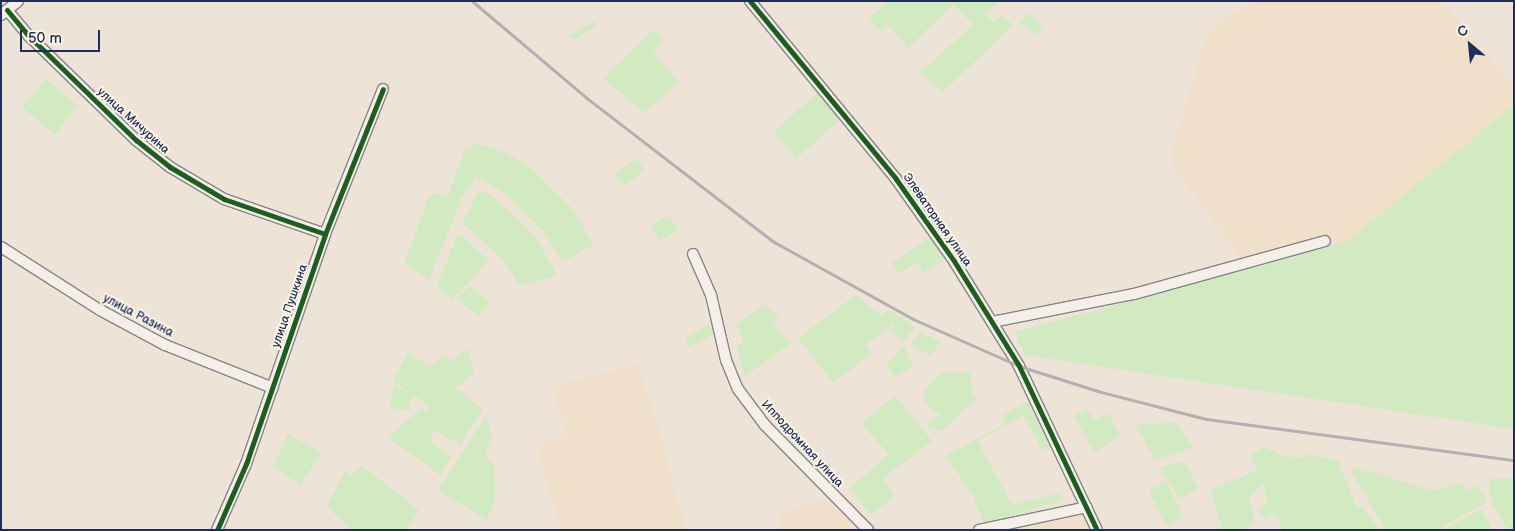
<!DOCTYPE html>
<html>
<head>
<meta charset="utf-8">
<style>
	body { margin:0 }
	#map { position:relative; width:1515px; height:531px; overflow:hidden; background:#ede4d7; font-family:"Balsamiq Sans",sans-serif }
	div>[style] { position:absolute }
	.built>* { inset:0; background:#f0e0c9 }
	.green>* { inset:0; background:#d1eac0 }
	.roads { filter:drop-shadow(1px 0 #868588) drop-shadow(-1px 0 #868588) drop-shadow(0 1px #868588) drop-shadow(0 -1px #868588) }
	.street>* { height:10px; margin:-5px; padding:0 5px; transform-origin:5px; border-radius:5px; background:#f4f0e9 }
	.rail>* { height:3px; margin:-1.5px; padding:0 1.5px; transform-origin:1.5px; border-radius:1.5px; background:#b1b1b2 }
	.cycleway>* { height:5px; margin:-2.5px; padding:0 2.5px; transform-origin:2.5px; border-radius:2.5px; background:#1b5e20 }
	span { translate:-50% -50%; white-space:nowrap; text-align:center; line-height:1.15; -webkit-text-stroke:4px #fcf5e5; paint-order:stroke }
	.street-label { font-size:12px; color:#1b2f5e }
	.frame { position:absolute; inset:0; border:2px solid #1b2f5e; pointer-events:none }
	.north { position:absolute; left:1445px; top:20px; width:50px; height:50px; -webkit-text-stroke:4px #fcf5e5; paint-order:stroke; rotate:332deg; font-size:14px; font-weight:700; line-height:20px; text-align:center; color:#1b2f5e }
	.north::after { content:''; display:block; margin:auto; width:18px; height:22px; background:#1b2f5e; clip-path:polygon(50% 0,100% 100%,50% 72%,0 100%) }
	.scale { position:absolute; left:20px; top:30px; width:80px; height:22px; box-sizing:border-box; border:2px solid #1b2f5e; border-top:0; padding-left:6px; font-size:15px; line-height:18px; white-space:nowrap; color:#1b2f5e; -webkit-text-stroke:4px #fcf5e5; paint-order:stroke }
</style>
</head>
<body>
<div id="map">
	<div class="built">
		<i style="clip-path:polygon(1256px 1px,1442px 1px,1514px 86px,1514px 105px,1346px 242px,1246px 267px,1169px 160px,1209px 28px)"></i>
		<i style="clip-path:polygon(637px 364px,654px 412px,686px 530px,560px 530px,537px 444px,566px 435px,553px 387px)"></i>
		<i style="clip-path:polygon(829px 496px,863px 530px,781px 530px,779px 515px)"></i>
		<i style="clip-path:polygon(1084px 514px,1090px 530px,1004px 530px)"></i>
	</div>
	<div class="green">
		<i style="clip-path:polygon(888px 1px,1000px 1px,985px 14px,994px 23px,1002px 15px,1013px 25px,942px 93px,921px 72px,973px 25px,953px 4px,908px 48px,888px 25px,881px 32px,869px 19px)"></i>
		<i style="clip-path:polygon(1027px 13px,1045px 29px,1036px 36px,1020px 22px)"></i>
		<i style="clip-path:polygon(595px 21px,597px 26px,574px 40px,569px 35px)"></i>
		<i style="clip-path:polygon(653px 30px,664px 41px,653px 53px,679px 81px,645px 113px,603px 78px)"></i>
		<i style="clip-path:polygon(46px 79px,77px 105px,55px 135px,22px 107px)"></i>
		<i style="clip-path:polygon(818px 92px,840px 119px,796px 159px,774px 132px)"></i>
		<i style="clip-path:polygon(1514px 105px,1514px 429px,1025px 355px,1015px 332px,1346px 242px)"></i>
		<i style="clip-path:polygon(474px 143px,502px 151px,525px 163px,569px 205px,594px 244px,563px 262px,544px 232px,501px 190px,476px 177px,462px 197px,429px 280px,404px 264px,430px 194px,448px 195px,466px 146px,472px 148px)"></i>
		<i style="clip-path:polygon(636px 159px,645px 170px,623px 186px,615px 174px)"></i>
		<i style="clip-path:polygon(479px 190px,495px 198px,537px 238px,557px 276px,519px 286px,506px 263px,462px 222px)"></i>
		<i style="clip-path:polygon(668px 215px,678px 230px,659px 241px,651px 225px)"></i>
		<i style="clip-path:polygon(461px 234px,489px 261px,452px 300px,437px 286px,457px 236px)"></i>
		<i style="clip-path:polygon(931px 237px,945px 258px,923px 273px,918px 263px,898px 273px,892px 262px)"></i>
		<i style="clip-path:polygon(470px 286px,490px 302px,478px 316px,457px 298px)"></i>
		<i style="clip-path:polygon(856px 295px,881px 316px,888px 309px,915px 327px,904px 342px,891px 331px,895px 326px,889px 322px,892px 325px,865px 345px,871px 354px,833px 383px,798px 338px)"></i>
		<i style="clip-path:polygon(765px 305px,779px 318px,773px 323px,790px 344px,745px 376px,736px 346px,744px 342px,736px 324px)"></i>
		<i style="clip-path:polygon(711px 324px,715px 334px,689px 347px,684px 338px)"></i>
		<i style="clip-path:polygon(920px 332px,940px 342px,931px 356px,911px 344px)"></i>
		<i style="clip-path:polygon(904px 345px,914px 366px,894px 377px,887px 364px)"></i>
		<i style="clip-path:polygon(467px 349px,475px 373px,456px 388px,483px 409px,460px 445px,435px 430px,429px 441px,452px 456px,440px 475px,387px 437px,422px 408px,426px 412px,430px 408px,413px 394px,408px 411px,390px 408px,394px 385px,412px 394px,393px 381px,408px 352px,430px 367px,445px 355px,450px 361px)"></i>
		<i style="clip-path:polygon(970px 372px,972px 395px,977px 398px,943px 430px,930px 429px,926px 422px,940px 415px,925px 404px,924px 392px,940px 373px)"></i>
		<i style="clip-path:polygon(895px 395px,932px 441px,883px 478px,894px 497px,870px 515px,850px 488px,889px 454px,861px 424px)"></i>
		<i style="clip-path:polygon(1029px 401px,1053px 447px,1043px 452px,1024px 415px,977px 441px,1012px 505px,1060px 493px,1063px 500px,985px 524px,970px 491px,946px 456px,1005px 424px,1001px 415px)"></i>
		<i style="clip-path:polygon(1087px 409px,1095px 421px,1109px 413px,1120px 435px,1095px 453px,1074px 416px)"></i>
		<i style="clip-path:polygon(486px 415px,492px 435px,485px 456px,494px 464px,495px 499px,487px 520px,438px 490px)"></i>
		<i style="clip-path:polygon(1177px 422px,1193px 448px,1155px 460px,1136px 425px)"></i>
		<i style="clip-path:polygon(288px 434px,322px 453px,300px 485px,273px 466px)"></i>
		<i style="clip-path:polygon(1264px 447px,1283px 456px,1306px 458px,1310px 466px,1305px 453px,1338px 461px,1358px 509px,1363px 507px,1379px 530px,1283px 530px,1275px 513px,1264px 519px,1258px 508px,1268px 502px,1263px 484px,1249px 498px,1255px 522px,1239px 530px,1223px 530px,1210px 490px,1257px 470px,1250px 455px)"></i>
		<i style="clip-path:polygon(1185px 461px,1198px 488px,1180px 499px,1160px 468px)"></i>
		<i style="clip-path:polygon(362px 466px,419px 510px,407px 530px,352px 530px,327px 507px,345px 471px,351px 476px)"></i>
		<i style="clip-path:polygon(1356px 467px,1432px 491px,1462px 482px,1467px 491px,1478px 485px,1487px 502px,1437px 530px,1386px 530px,1351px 472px)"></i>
		<i style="clip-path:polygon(1514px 478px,1514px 530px,1508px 530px,1492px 503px,1488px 479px)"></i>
		<i style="clip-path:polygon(1166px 481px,1183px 517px,1166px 526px,1148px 489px)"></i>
		<i style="clip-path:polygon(1481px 509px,1492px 530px,1443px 530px,1460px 521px)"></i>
	</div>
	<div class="roads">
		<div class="street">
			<i style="left:750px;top:1px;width:230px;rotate:50.6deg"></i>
			<i style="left:896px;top:179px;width:100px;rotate:54.7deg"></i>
			<i style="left:954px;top:261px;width:123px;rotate:58.2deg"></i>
			<i style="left:1019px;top:366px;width:182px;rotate:64.6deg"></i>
			<i style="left:7px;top:10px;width:35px;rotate:50deg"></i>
			<i style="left:30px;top:37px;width:148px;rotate:44.2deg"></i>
			<i style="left:136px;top:140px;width:43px;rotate:38.5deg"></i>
			<i style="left:170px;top:167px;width:63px;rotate:30.7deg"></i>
			<i style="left:224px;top:199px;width:107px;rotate:19.1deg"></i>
			<i style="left:1px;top:15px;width:22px;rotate:-39deg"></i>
			<i style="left:1px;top:247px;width:117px;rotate:32.5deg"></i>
			<i style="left:100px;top:310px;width:74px;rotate:28.3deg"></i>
			<i style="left:165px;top:345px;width:116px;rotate:21.7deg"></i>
			<i style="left:693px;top:254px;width:45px;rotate:66.3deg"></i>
			<i style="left:711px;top:295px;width:67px;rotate:77deg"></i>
			<i style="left:726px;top:360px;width:31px;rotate:68deg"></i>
			<i style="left:738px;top:389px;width:44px;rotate:53.4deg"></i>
			<i style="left:764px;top:424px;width:148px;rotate:45.5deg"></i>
			<i style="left:992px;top:322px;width:145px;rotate:-11.2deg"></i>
			<i style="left:1134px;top:294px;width:198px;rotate:-15.5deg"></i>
			<i style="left:217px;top:530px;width:72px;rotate:-66.3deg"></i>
			<i style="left:246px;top:464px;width:243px;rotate:-71deg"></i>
			<i style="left:325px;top:234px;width:156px;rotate:-68.2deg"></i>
			<i style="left:979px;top:530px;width:110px;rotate:-12deg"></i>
		</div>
	</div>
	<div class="rail">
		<i style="left:472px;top:1px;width:152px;rotate:40.2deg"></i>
		<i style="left:588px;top:99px;width:235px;rotate:37.6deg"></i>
		<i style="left:774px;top:242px;width:159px;rotate:29deg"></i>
		<i style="left:913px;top:319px;width:116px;rotate:23.9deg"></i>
		<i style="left:1019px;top:366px;width:86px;rotate:17.6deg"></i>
		<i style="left:1101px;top:392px;width:108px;rotate:14.4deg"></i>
		<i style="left:1206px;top:419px;width:311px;rotate:7.6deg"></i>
	</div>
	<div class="cycleway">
		<i style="left:750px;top:1px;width:230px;rotate:50.6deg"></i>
		<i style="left:896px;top:179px;width:100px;rotate:54.7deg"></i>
		<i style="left:954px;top:261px;width:123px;rotate:58.2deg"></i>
		<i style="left:1019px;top:366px;width:182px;rotate:64.6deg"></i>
		<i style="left:7px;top:10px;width:35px;rotate:50deg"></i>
		<i style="left:30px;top:37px;width:148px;rotate:44.2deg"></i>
		<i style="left:136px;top:140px;width:43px;rotate:38.5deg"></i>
		<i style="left:170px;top:167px;width:63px;rotate:30.7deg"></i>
		<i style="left:224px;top:199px;width:107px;rotate:19.1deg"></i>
		<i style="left:217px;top:530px;width:72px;rotate:-66.3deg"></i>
		<i style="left:246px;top:464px;width:243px;rotate:-71deg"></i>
		<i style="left:325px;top:234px;width:156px;rotate:-68.2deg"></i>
	</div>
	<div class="street-label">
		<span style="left:133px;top:121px;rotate:42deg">улица Мичурина</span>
		<span style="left:937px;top:220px;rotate:55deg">Элеваторная улица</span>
		<span style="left:290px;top:306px;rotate:-71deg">улица Пушкина</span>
		<span style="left:138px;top:316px;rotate:28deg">улица Разина</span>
		<span style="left:802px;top:444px;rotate:47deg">Ипподромная улица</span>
	</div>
	<div class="frame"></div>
	<div class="north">С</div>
	<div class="scale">50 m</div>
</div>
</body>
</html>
